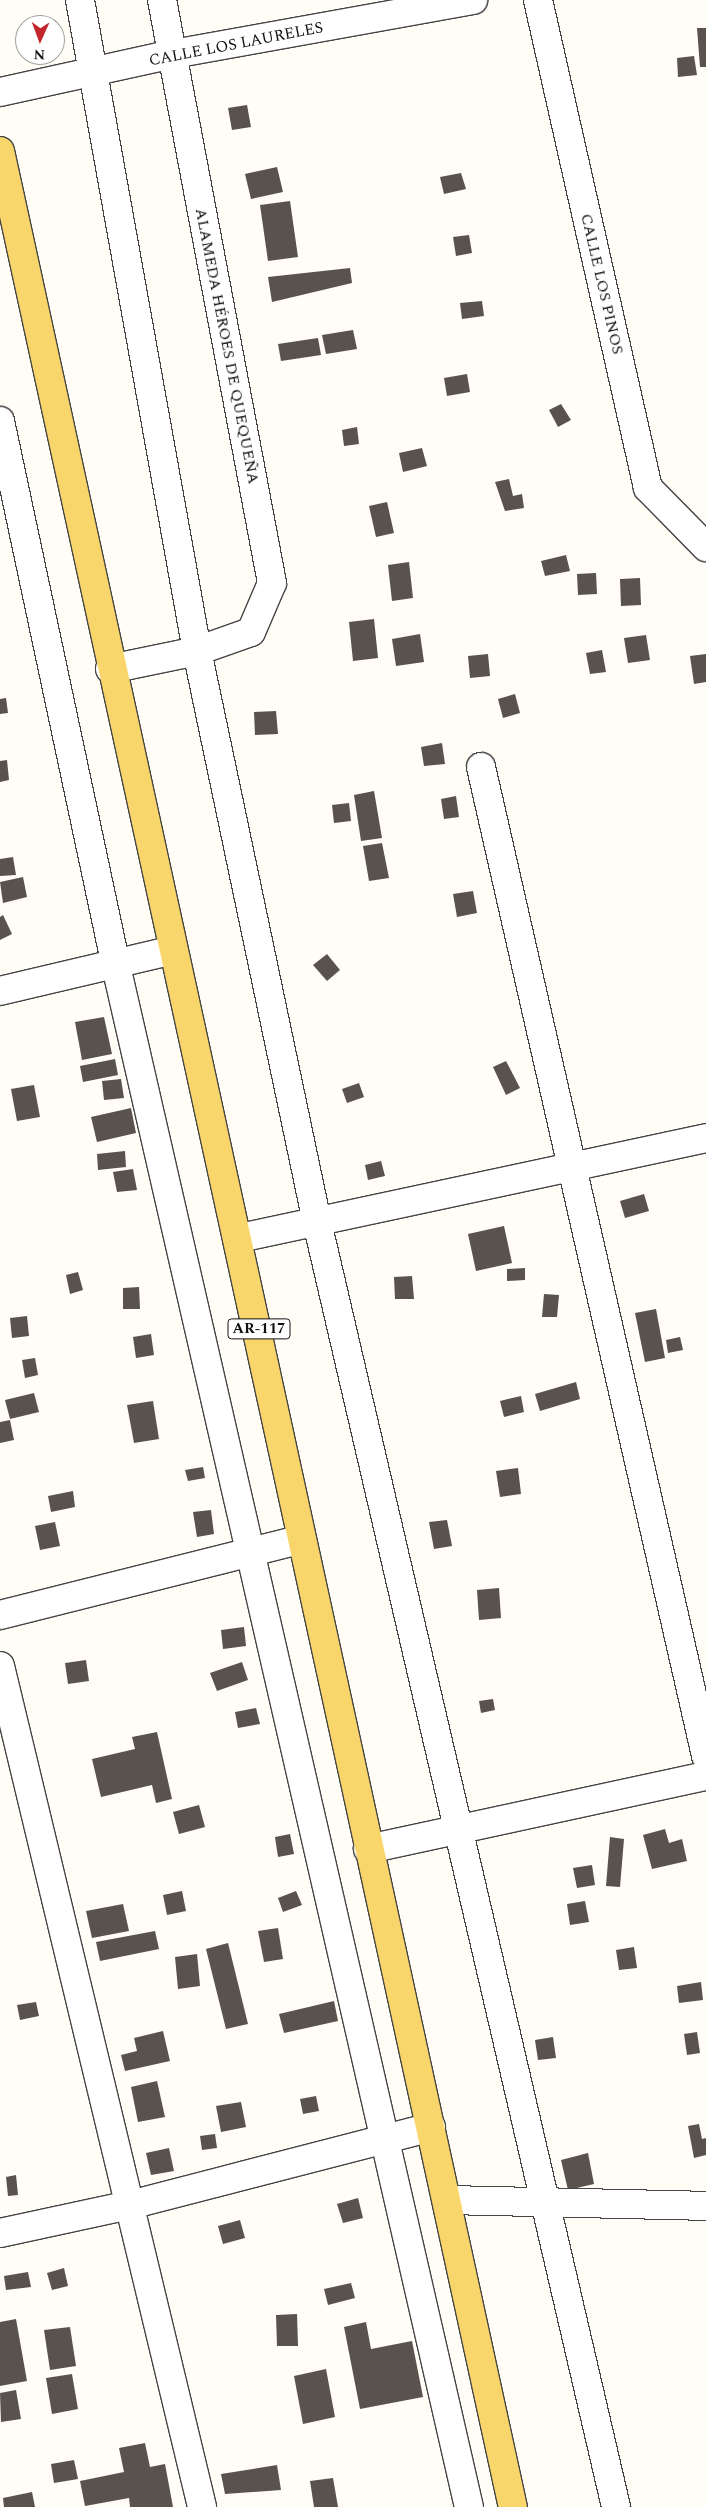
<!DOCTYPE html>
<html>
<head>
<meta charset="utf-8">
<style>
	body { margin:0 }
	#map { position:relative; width:706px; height:2507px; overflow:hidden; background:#fffdf5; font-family:Spectral,serif }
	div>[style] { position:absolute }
	.building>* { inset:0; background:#5a524d }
	.roads { filter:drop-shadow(1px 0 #444) drop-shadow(-1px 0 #444) drop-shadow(0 1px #444) drop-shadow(0 -1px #444) }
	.minor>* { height:28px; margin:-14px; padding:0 14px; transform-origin:14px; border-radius:14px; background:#fff }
	.major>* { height:28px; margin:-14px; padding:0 14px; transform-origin:14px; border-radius:14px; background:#f9d66b }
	span { translate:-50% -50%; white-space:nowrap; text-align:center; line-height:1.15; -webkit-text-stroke:5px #fff; paint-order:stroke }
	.shield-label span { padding:1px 4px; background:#fff; border:1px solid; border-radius:4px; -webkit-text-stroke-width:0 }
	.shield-label { font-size:15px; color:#111; font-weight:700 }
	.street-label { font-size:16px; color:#111 }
	.north { position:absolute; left:15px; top:15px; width:50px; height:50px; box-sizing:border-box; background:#fff; border:1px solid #a0a0a0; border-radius:50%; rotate:182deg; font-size:14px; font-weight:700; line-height:20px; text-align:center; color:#111 }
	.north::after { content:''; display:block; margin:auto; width:18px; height:22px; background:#c4262e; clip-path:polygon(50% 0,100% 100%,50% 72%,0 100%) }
</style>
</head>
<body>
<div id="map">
	<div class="building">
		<i style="clip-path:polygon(697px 28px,706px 28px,706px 67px,700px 67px)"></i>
		<i style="clip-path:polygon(694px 56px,697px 75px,678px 77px,677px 58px)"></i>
		<i style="clip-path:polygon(247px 105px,251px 127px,232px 130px,228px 108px)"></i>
		<i style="clip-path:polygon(277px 167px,283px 192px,251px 199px,245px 174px)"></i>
		<i style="clip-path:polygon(461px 173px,466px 189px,444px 194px,440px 177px)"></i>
		<i style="clip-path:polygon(290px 201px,298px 257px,268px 261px,260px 205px)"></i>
		<i style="clip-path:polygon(469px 235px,472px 253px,456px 256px,453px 237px)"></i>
		<i style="clip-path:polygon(350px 268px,352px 283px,272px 302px,268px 277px)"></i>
		<i style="clip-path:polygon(482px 301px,484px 316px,462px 319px,460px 303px)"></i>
		<i style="clip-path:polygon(353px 330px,357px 349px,326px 354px,322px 335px)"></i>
		<i style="clip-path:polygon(318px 338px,321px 355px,281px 361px,278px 344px)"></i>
		<i style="clip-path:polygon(467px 374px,470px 392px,447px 396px,444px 378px)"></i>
		<i style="clip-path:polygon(561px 404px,571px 420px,558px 427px,549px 410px)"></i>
		<i style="clip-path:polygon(357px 427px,359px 444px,344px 446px,342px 430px)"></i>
		<i style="clip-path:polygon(422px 448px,427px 466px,403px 472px,399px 453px)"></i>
		<i style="clip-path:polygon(509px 479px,513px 496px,522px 494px,524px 508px,505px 511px,495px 482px)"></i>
		<i style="clip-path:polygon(387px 502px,394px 533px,376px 537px,369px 506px)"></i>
		<i style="clip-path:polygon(566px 555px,570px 571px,545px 576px,541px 561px)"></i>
		<i style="clip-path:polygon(409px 562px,413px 598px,392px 601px,388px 565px)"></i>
		<i style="clip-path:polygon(596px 573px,597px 594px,578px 595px,577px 574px)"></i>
		<i style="clip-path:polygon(640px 578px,641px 605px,621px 606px,620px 579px)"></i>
		<i style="clip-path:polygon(374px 619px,378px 658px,353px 661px,349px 622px)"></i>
		<i style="clip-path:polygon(420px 634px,424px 662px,396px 666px,392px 639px)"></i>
		<i style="clip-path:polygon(646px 635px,650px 660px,628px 663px,624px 638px)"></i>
		<i style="clip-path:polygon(602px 650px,606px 672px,590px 674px,586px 653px)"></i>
		<i style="clip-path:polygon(488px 654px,490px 676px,470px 678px,468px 656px)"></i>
		<i style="clip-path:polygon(706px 654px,706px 682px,694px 684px,690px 656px)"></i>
		<i style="clip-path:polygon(515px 694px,520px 713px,503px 718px,498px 699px)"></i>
		<i style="clip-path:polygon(6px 698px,8px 713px,0 714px,0 699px)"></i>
		<i style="clip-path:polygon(276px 711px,278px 734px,255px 735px,254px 712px)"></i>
		<i style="clip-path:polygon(442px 743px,445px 764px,424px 766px,421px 747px)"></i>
		<i style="clip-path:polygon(7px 760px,9px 780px,0 782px,0 761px)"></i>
		<i style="clip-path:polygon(374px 791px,382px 838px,361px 841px,354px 795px)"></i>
		<i style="clip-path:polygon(456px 796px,459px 817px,444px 819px,441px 799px)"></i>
		<i style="clip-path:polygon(349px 803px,351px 821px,334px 823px,332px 805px)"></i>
		<i style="clip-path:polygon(382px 843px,389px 878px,369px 881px,363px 846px)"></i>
		<i style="clip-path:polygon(13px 857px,16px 875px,0 876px,0 859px)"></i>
		<i style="clip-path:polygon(23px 877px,27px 897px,3px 903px,0 882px)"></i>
		<i style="clip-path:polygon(473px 891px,477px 913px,457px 917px,453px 894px)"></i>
		<i style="clip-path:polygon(3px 915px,12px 934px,0 940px,0 917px)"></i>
		<i style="clip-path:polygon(327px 954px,340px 970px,327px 981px,313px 965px)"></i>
		<i style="clip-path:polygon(104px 1017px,112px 1054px,82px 1060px,75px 1022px)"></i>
		<i style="clip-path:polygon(115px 1059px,118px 1075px,83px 1082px,80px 1066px)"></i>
		<i style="clip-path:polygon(506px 1061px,520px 1088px,506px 1095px,493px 1067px)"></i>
		<i style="clip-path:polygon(121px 1079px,124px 1098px,104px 1100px,102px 1081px)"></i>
		<i style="clip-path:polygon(359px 1083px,364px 1097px,347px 1103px,342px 1089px)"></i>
		<i style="clip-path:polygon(34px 1085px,40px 1117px,17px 1121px,11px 1089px)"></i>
		<i style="clip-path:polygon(131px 1108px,136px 1133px,97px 1142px,91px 1117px)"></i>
		<i style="clip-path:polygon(125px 1151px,126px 1167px,98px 1170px,97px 1154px)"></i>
		<i style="clip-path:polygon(381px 1161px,385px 1176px,368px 1180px,365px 1165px)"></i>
		<i style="clip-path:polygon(133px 1169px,137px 1190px,117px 1192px,113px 1172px)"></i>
		<i style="clip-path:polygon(644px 1194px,649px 1211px,625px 1218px,620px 1201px)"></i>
		<i style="clip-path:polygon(504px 1226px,512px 1263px,476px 1271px,468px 1234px)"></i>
		<i style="clip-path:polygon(525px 1268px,525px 1280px,507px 1281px,507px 1269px)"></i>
		<i style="clip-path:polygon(78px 1272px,83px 1290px,70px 1294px,66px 1275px)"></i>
		<i style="clip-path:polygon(412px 1276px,414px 1299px,395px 1299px,394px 1277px)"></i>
		<i style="clip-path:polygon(139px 1287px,140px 1309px,123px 1309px,123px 1288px)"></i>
		<i style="clip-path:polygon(544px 1294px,559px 1295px,557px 1317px,542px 1317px)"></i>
		<i style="clip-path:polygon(656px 1309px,665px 1358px,645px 1362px,635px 1313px)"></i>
		<i style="clip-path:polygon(27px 1316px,29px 1336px,12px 1338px,10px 1318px)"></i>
		<i style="clip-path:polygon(151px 1334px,154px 1355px,136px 1358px,133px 1337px)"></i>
		<i style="clip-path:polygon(680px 1337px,683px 1350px,668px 1353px,666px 1340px)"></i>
		<i style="clip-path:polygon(35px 1358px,38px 1375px,25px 1378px,22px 1360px)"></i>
		<i style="clip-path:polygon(576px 1382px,580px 1399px,540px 1411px,535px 1394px)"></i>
		<i style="clip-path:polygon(34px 1393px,39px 1412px,10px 1419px,5px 1400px)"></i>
		<i style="clip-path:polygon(521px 1396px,524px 1412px,504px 1417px,500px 1401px)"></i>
		<i style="clip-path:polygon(153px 1401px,159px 1439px,134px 1443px,127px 1405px)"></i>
		<i style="clip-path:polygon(10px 1420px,14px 1440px,0 1443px,0 1422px)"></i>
		<i style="clip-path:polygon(203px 1467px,205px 1478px,188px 1481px,185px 1470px)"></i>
		<i style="clip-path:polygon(518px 1468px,521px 1494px,500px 1497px,496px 1471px)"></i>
		<i style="clip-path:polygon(73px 1491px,75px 1507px,51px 1512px,48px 1496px)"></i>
		<i style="clip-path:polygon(211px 1510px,214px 1534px,197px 1537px,193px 1512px)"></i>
		<i style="clip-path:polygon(447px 1520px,452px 1546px,434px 1549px,429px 1522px)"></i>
		<i style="clip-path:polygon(55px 1522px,60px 1546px,40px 1550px,35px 1526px)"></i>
		<i style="clip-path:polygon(499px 1588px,501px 1618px,479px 1620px,477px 1590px)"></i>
		<i style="clip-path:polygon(244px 1627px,246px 1646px,223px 1649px,221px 1630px)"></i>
		<i style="clip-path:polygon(86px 1660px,89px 1681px,68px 1684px,65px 1663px)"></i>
		<i style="clip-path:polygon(242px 1662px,248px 1680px,217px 1691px,210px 1673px)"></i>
		<i style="clip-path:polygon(493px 1699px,495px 1710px,481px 1713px,479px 1701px)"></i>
		<i style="clip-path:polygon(256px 1708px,260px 1724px,238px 1728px,235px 1712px)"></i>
		<i style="clip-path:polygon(157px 1732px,172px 1799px,156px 1803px,152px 1785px,101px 1797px,92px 1759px,135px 1749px,132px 1737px)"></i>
		<i style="clip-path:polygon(199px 1805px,205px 1827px,179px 1834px,173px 1812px)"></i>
		<i style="clip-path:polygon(665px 1829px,669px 1843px,682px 1839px,687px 1861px,652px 1869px,643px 1835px)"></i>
		<i style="clip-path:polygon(290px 1834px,294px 1854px,278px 1857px,275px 1837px)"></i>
		<i style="clip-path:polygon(610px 1837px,624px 1839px,620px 1887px,606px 1886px)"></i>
		<i style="clip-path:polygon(592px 1865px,595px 1885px,577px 1888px,573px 1868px)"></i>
		<i style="clip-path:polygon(182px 1891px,186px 1911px,167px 1915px,163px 1895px)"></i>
		<i style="clip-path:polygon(296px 1891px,302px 1905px,283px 1912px,278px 1898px)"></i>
		<i style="clip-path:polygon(585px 1901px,589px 1922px,570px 1925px,567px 1904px)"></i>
		<i style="clip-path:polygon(123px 1904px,129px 1931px,92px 1938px,86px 1911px)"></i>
		<i style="clip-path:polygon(278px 1928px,283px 1959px,264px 1962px,258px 1931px)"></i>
		<i style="clip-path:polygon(155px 1931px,159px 1949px,100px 1961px,96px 1942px)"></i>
		<i style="clip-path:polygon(228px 1943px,248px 2024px,226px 2029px,206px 1949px)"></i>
		<i style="clip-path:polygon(634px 1947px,637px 1968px,619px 1970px,616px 1950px)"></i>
		<i style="clip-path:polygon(197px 1954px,200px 1986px,178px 1989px,175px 1957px)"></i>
		<i style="clip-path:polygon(701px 1982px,703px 2000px,679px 2003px,677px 1986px)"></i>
		<i style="clip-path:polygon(334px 2001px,338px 2021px,284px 2033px,279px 2014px)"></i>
		<i style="clip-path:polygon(36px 2002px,39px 2016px,20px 2020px,17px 2005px)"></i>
		<i style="clip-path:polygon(163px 2031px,170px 2061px,125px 2071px,121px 2055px,137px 2051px,134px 2038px)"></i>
		<i style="clip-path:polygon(697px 2032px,700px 2053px,687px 2055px,684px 2034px)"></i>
		<i style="clip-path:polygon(553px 2037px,556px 2058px,538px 2060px,535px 2040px)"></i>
		<i style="clip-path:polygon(157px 2081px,165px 2117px,138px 2122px,131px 2087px)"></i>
		<i style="clip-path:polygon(316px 2096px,319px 2111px,303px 2114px,300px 2099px)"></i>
		<i style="clip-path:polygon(241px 2102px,246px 2127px,221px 2132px,216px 2106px)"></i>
		<i style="clip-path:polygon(699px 2124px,702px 2139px,706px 2138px,706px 2155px,694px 2158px,688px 2126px)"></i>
		<i style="clip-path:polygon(215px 2134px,217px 2148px,202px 2150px,200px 2136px)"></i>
		<i style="clip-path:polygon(169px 2148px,174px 2171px,151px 2175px,146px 2153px)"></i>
		<i style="clip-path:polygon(588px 2153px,594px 2184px,568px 2190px,561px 2160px)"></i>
		<i style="clip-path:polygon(16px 2175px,18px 2195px,8px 2196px,6px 2177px)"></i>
		<i style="clip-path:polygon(358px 2198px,363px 2218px,343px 2223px,337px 2204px)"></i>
		<i style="clip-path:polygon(240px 2220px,245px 2238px,223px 2244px,218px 2226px)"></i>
		<i style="clip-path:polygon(64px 2268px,68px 2286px,52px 2290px,47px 2273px)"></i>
		<i style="clip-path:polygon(28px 2272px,31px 2287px,6px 2290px,4px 2276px)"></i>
		<i style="clip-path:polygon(351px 2283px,355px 2298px,328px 2305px,324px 2289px)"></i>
		<i style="clip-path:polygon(297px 2314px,298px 2346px,277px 2346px,276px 2315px)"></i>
		<i style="clip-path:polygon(16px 2319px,27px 2381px,0 2386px,0 2322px)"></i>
		<i style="clip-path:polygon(366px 2322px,371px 2349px,412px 2341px,423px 2397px,360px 2409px,344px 2327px)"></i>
		<i style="clip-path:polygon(70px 2327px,76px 2366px,50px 2370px,44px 2330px)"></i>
		<i style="clip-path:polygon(326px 2369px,335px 2417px,303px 2424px,294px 2376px)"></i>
		<i style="clip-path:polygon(72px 2374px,78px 2409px,52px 2414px,46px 2378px)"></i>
		<i style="clip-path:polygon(16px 2390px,21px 2419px,1px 2422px,0 2393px)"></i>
		<i style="clip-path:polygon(145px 2443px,150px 2467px,165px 2464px,173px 2507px,130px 2507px,129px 2498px,85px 2506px,80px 2481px,124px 2472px,119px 2448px)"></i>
		<i style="clip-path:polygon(74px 2460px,78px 2479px,54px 2483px,51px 2464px)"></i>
		<i style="clip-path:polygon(277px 2465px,281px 2490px,225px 2494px,221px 2474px)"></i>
		<i style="clip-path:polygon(333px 2478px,338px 2507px,314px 2507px,310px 2481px)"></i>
		<i style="clip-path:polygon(32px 2492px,35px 2507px,4px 2507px,3px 2498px)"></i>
	</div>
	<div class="roads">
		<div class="minor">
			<i style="left:80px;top:0;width:661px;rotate:79.81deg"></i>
			<i style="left:197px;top:651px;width:583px;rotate:78.13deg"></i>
			<i style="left:317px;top:1222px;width:1319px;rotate:76.9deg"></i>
			<i style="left:538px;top:0;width:500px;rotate:77.3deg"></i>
			<i style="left:648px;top:488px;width:83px;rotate:45.5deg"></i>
			<i style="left:0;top:92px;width:177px;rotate:-12.4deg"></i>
			<i style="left:173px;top:54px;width:305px;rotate:-10.2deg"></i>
			<i style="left:0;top:421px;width:557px;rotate:77.98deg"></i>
			<i style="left:116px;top:966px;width:1581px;rotate:77.1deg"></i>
			<i style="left:110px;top:669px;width:89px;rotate:-11.7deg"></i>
			<i style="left:197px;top:651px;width:57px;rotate:-19.4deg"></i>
			<i style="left:251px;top:632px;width:53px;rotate:-66.8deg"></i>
			<i style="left:272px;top:583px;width:593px;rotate:-100.68deg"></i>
			<i style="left:481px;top:767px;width:1014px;rotate:77.18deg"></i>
			<i style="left:0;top:991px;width:178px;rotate:-13.3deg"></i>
			<i style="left:240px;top:1238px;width:477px;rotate:-12.1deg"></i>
			<i style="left:0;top:1615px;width:311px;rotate:-14.1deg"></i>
			<i style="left:0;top:1666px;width:865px;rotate:76.49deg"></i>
			<i style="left:368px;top:1849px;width:346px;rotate:-12.2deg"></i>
			<i style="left:447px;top:2200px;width:259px;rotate:1.3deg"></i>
			<i style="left:0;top:2233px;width:133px;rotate:-12.2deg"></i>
			<i style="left:130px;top:2205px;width:311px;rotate:-14.5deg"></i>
		</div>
		<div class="major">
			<i style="left:0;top:151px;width:2411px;rotate:77.72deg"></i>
		</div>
	</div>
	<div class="shield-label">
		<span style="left:259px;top:1329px">AR-117</span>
	</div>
	<div class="street-label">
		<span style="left:236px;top:44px;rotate:-11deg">CALLE LOS LAURELES</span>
		<span style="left:602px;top:284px;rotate:77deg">CALLE LOS PINOS</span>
		<span style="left:227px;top:346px;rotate:79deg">ALAMEDA HÉROES DE QUEQUEÑA</span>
	</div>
	<div class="north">N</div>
</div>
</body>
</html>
